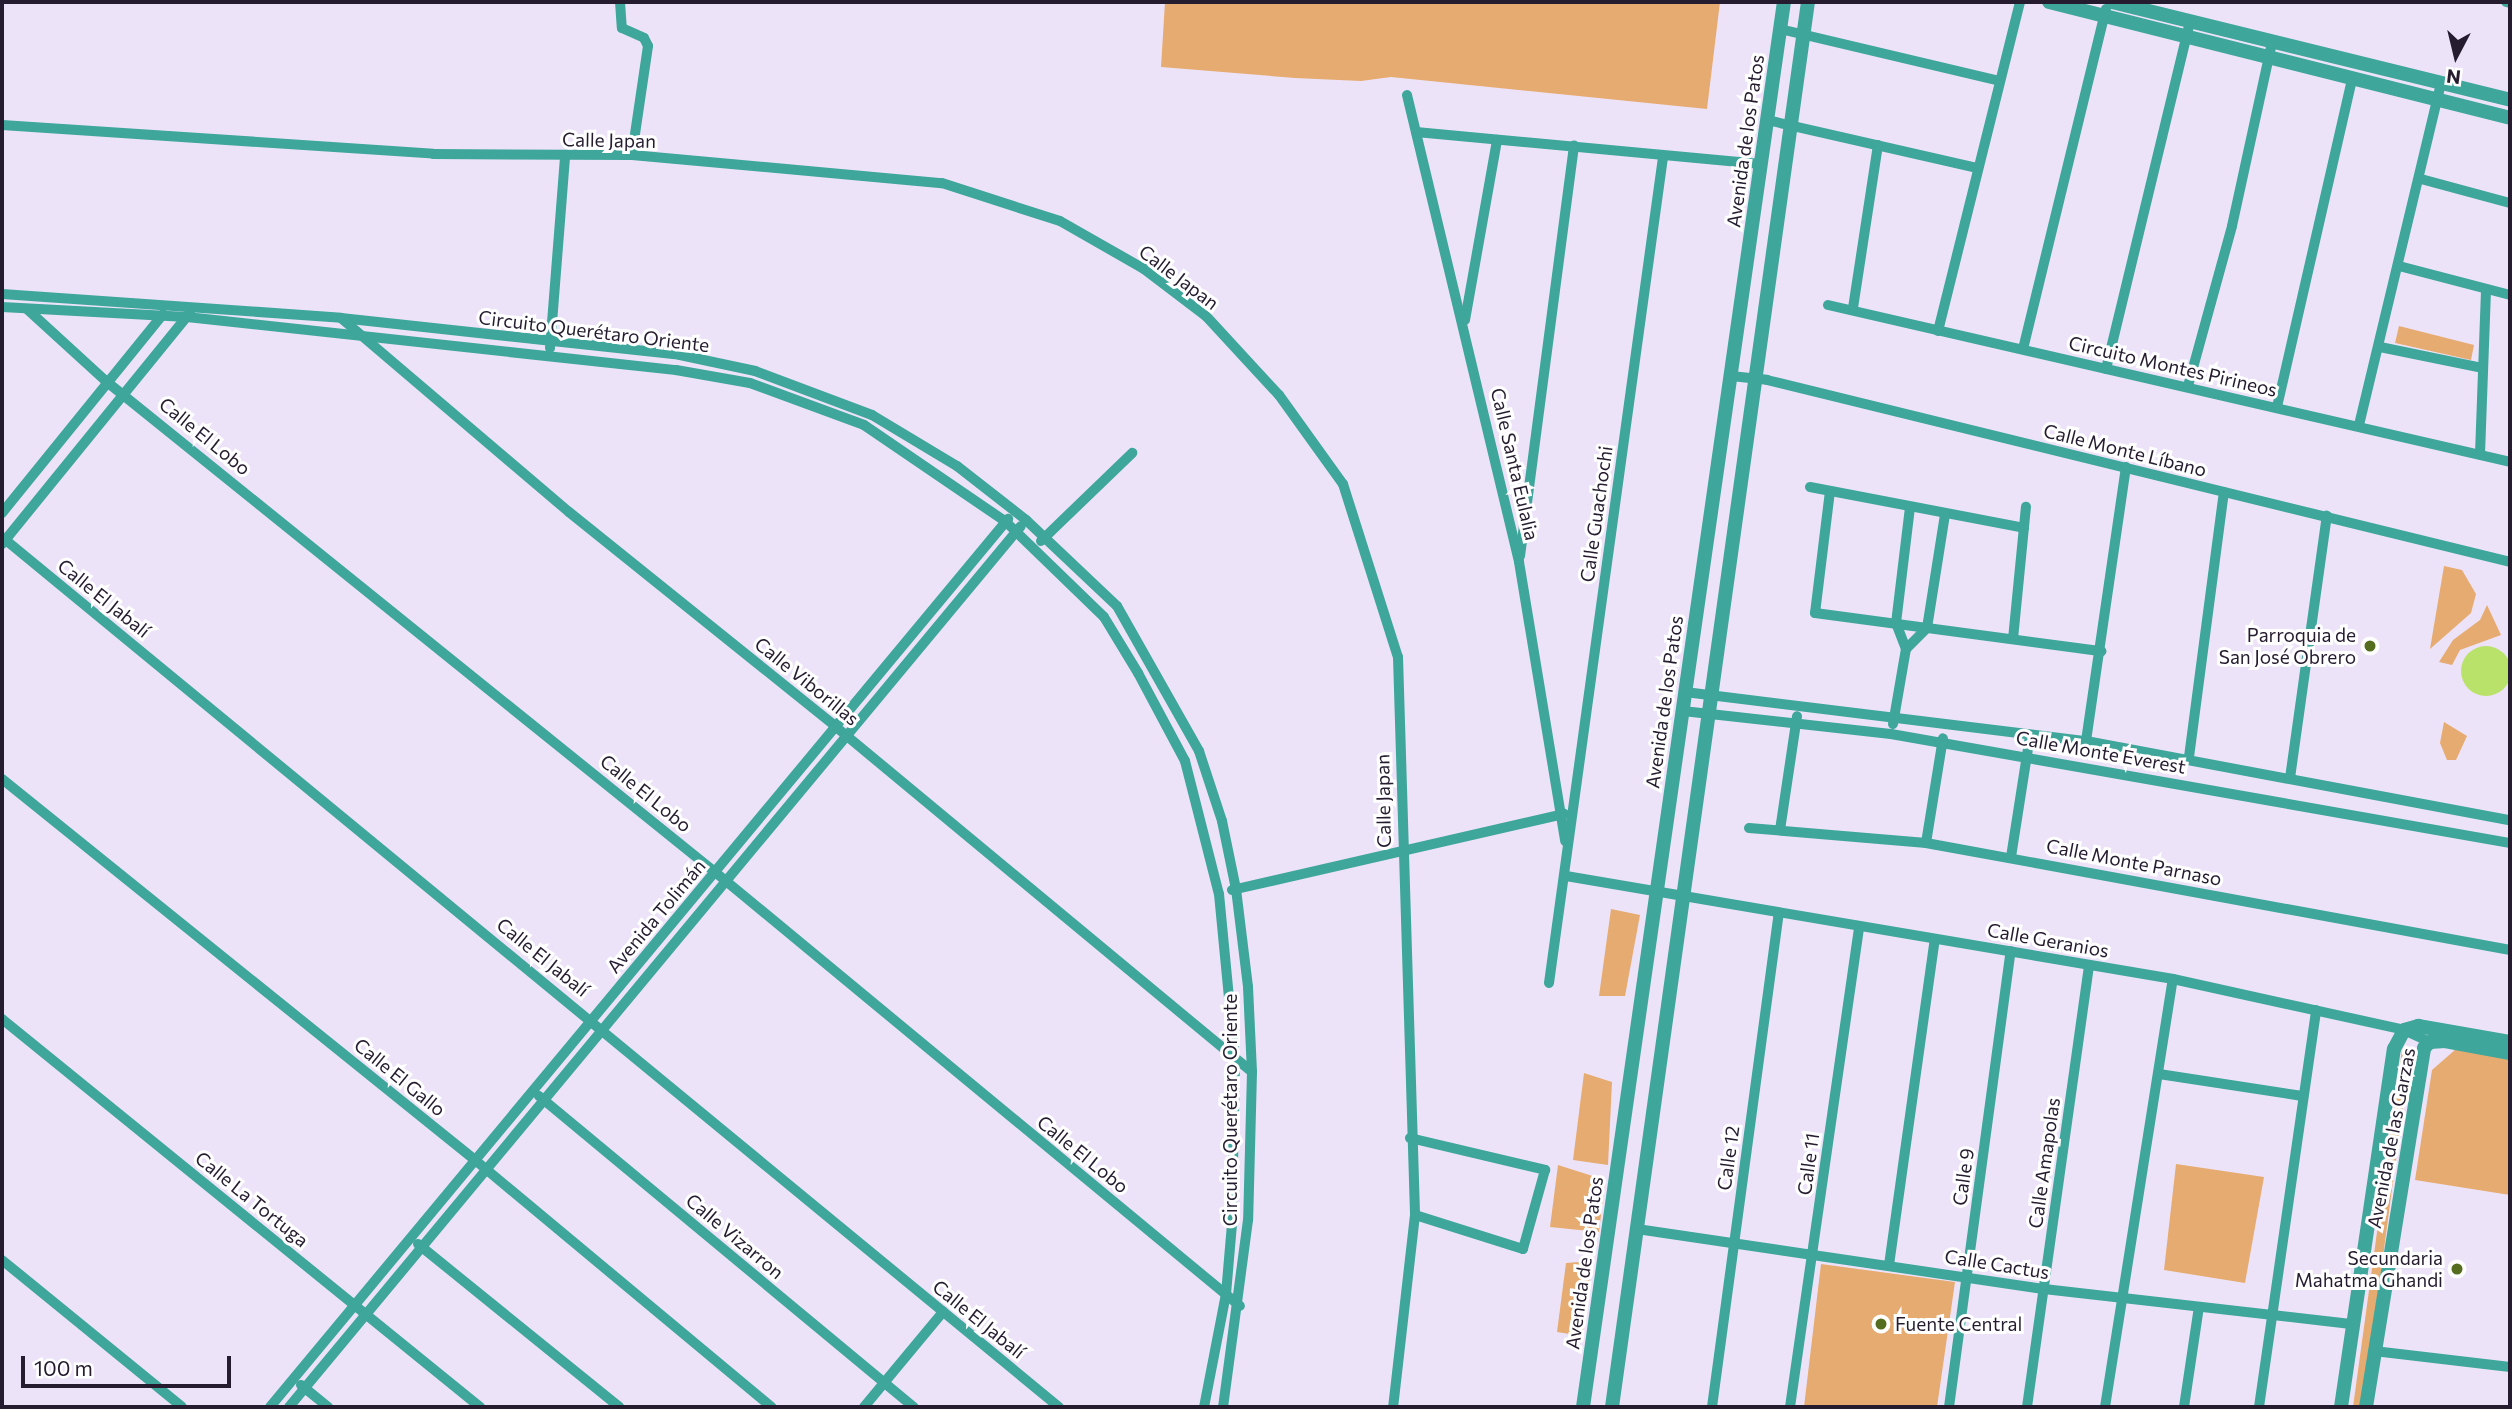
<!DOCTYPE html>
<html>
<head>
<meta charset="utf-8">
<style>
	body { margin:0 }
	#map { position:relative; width:2512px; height:1409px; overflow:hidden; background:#ede3f8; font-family:Commissioner,sans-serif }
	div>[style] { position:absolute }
	.green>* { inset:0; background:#e6ab70 }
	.water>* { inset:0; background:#b9e26a }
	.round { border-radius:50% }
	.minor>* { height:10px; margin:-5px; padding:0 5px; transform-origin:5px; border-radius:5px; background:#3ea69b }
	.tertiary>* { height:14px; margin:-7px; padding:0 7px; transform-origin:7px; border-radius:7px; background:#3ea69b }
	.dots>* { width:19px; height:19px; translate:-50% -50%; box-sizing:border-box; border:4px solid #fff; border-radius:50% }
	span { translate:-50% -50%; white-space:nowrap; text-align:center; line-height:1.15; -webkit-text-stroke:6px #fff; paint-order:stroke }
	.street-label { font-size:19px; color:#251c2f }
	.poi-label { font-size:19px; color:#251c2f }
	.right { translate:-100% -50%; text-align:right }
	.left { translate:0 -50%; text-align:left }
	.frame { position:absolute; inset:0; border:4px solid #251c2f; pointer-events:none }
	.north { position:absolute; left:2421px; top:21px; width:70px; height:70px; -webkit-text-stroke:5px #fff; paint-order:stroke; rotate:187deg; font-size:19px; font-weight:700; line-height:28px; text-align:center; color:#251c2f }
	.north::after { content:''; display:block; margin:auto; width:24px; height:32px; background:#251c2f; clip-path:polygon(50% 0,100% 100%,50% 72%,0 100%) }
	.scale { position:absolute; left:21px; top:1356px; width:210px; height:32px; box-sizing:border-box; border:4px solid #251c2f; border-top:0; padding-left:9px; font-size:21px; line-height:24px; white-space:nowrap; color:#251c2f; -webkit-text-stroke:5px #fff; paint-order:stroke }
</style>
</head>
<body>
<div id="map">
	<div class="green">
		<i style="clip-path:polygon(1165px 2px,1720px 2px,1707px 109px,1391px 77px,1361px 81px,1295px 78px,1161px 67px)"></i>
		<i style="clip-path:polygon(2399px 326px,2474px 345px,2471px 360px,2395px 343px)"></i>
		<i style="clip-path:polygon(2444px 566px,2462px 570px,2476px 594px,2471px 613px,2430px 649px)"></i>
		<i style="clip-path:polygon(2487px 605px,2501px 635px,2460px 650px,2452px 665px,2439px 662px,2453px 640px,2480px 620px)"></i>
		<i style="clip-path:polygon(2444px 722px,2467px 736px,2456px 760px,2447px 760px,2440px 743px)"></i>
		<i style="clip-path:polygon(1611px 909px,1640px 915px,1625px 996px,1599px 996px)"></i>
		<i style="clip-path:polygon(2456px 1049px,2510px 1058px,2510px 1195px,2415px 1180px,2432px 1070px)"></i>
		<i style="clip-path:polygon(2402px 1050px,2410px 1053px,2381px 1272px,2362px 1407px,2353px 1407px)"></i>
		<i style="clip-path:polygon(1584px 1073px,1612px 1082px,1608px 1165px,1573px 1160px)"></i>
		<i style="clip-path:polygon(2176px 1164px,2264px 1177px,2245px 1283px,2164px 1270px)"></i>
		<i style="clip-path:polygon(1558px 1165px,1605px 1180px,1599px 1232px,1550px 1227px)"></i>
		<i style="clip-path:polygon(1592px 1261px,1582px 1336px,1557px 1332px,1566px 1263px)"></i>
		<i style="clip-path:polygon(1821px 1264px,1955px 1282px,1937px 1407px,1804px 1407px)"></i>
	</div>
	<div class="water">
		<i class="round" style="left:2461px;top:646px;width:50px;height:50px"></i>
	</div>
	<div class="minor">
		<i style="left:620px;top:2px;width:26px;rotate:86deg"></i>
		<i style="left:622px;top:28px;width:24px;rotate:24deg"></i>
		<i style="left:644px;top:38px;width:9px;rotate:63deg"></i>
		<i style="left:648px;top:46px;width:110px;rotate:98.4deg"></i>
		<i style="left:2506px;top:2px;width:4px;rotate:14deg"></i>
		<i style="left:1780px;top:29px;width:226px;rotate:13.3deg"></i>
		<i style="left:1407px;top:95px;width:480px;rotate:76.5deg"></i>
		<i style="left:1519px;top:562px;width:283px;rotate:80.6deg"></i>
		<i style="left:1767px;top:120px;width:215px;rotate:12.9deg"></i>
		<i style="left:2px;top:125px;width:432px;rotate:3.8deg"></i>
		<i style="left:433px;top:154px;width:199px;rotate:0.3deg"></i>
		<i style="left:632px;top:155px;width:311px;rotate:5.2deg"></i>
		<i style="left:942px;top:183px;width:124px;rotate:17.9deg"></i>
		<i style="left:1060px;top:221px;width:97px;rotate:29.7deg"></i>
		<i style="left:1144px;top:269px;width:78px;rotate:37.2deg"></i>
		<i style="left:1206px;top:316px;width:108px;rotate:47.3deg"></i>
		<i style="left:1279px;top:395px;width:110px;rotate:54.3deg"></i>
		<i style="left:1343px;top:484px;width:182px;rotate:72.4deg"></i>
		<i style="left:1398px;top:657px;width:558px;rotate:88.25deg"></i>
		<i style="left:1415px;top:1215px;width:193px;rotate:96.5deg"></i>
		<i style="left:1416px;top:132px;width:346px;rotate:5.3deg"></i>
		<i style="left:2421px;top:179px;width:92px;rotate:15.1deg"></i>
		<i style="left:2399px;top:266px;width:115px;rotate:14.6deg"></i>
		<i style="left:2px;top:294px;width:340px;rotate:4deg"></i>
		<i style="left:341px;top:318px;width:341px;rotate:6.2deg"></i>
		<i style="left:680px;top:355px;width:77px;rotate:12deg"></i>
		<i style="left:755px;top:371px;width:125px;rotate:20.6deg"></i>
		<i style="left:872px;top:415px;width:99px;rotate:31deg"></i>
		<i style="left:957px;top:466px;width:88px;rotate:38deg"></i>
		<i style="left:1026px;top:520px;width:125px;rotate:43.4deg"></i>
		<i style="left:1117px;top:606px;width:167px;rotate:60.5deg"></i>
		<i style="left:1199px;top:751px;width:74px;rotate:71.8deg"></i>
		<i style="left:1222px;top:821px;width:69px;rotate:78.4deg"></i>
		<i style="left:1236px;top:889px;width:99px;rotate:83deg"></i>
		<i style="left:1248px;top:987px;width:85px;rotate:87.3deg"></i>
		<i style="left:1252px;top:1072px;width:148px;rotate:91.5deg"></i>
		<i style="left:1248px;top:1220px;width:189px;rotate:97.6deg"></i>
		<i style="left:1828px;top:305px;width:700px;rotate:12.96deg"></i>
		<i style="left:2px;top:307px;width:185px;rotate:3.1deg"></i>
		<i style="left:187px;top:317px;width:492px;rotate:6.2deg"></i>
		<i style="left:676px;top:370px;width:75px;rotate:10deg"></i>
		<i style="left:750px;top:383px;width:121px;rotate:20.2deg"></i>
		<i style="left:864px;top:425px;width:172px;rotate:34.3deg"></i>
		<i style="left:1006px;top:522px;width:136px;rotate:44.1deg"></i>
		<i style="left:1104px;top:617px;width:66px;rotate:58.7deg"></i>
		<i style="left:1138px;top:673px;width:100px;rotate:61.9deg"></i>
		<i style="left:1185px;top:761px;width:137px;rotate:75.7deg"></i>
		<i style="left:1219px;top:894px;width:168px;rotate:84.5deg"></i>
		<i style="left:1235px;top:1061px;width:163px;rotate:91.1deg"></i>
		<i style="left:1232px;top:1224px;width:70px;rotate:94.9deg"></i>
		<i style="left:1226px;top:1294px;width:115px;rotate:101deg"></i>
		<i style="left:1853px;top:308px;width:165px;rotate:-81.3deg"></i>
		<i style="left:27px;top:309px;width:108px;rotate:42.4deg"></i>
		<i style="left:107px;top:382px;width:781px;rotate:38.87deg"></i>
		<i style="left:715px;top:872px;width:681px;rotate:39.58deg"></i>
		<i style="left:341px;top:318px;width:299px;rotate:40.4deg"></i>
		<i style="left:569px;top:512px;width:343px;rotate:38.8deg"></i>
		<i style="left:836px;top:727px;width:540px;rotate:39.67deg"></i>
		<i style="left:1465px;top:320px;width:183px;rotate:-79.9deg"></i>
		<i style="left:1938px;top:331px;width:339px;rotate:-76deg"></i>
		<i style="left:2380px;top:347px;width:104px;rotate:11.6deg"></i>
		<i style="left:550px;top:348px;width:193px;rotate:-85.5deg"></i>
		<i style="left:2023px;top:349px;width:350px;rotate:-76.3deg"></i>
		<i style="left:2106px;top:369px;width:358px;rotate:-76.4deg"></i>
		<i style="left:1731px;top:376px;width:36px;rotate:6deg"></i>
		<i style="left:1767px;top:380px;width:765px;rotate:13.76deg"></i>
		<i style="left:2188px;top:386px;width:166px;rotate:-74.6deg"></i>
		<i style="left:2232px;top:226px;width:188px;rotate:-77.7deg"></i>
		<i style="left:2277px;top:407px;width:335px;rotate:-77.1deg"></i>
		<i style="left:2359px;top:425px;width:351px;rotate:-76.5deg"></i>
		<i style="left:2480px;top:454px;width:164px;rotate:-87.9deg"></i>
		<i style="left:1810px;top:487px;width:218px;rotate:10.8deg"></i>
		<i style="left:1830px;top:491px;width:123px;rotate:97deg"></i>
		<i style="left:1815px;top:613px;width:289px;rotate:7.6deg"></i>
		<i style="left:2px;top:513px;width:256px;rotate:-51deg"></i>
		<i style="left:2px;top:537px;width:1369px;rotate:39.46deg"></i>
		<i style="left:1041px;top:541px;width:127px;rotate:-44deg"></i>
		<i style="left:2px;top:544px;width:298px;rotate:-50.9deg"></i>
		<i style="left:1520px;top:556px;width:414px;rotate:-82.5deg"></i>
		<i style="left:2013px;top:639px;width:133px;rotate:-84.4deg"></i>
		<i style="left:1906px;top:649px;width:30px;rotate:-45deg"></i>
		<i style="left:1927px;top:628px;width:115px;rotate:-81deg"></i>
		<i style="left:1685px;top:692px;width:404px;rotate:7deg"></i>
		<i style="left:2086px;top:741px;width:431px;rotate:10.6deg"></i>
		<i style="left:1683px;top:711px;width:209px;rotate:6.3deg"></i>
		<i style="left:1891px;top:734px;width:629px;rotate:9.99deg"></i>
		<i style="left:1893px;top:724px;width:76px;rotate:-80.2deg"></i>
		<i style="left:1906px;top:649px;width:28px;rotate:-111deg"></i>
		<i style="left:1896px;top:623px;width:117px;rotate:-83.1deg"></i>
		<i style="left:2086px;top:741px;width:277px;rotate:-81.7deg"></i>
		<i style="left:2189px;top:757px;width:267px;rotate:-82.5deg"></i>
		<i style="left:2290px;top:778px;width:265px;rotate:-82deg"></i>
		<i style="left:2px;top:779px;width:607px;rotate:38.85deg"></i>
		<i style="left:475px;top:1160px;width:386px;rotate:39.8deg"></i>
		<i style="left:1749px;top:828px;width:178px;rotate:4.8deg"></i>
		<i style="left:1926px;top:843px;width:594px;rotate:10.38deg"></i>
		<i style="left:1780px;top:830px;width:115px;rotate:-81.5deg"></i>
		<i style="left:1926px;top:843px;width:106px;rotate:-80.8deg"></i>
		<i style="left:2011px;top:857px;width:123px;rotate:-81.1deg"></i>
		<i style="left:1566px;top:876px;width:616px;rotate:9.63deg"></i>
		<i style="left:2173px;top:979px;width:237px;rotate:12.4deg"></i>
		<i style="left:2404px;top:1030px;width:29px;rotate:25deg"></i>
		<i style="left:1232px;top:890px;width:341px;rotate:-12.9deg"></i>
		<i style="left:1549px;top:983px;width:834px;rotate:-82.14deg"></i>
		<i style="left:2px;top:1019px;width:616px;rotate:39.07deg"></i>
		<i style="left:2159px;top:1074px;width:145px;rotate:8.7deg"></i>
		<i style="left:539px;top:1096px;width:487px;rotate:39.7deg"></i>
		<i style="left:1410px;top:1138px;width:139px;rotate:13.3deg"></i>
		<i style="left:1545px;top:1170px;width:82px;rotate:105.6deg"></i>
		<i style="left:1523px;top:1249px;width:113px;rotate:-162.5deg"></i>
		<i style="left:1637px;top:1229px;width:411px;rotate:8.4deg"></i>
		<i style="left:2044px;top:1289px;width:311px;rotate:6.5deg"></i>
		<i style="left:418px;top:1244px;width:259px;rotate:39deg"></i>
		<i style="left:2px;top:1260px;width:232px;rotate:39.2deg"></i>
		<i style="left:1889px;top:1265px;width:329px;rotate:-82deg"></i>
		<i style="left:2374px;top:1351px;width:137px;rotate:6.7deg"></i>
		<i style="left:301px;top:1385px;width:35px;rotate:39deg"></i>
		<i style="left:270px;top:1407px;width:1155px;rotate:-50.27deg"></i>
		<i style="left:289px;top:1407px;width:1145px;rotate:-50.28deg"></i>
		<i style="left:864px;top:1407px;width:124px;rotate:-50.3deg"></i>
		<i style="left:1712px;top:1407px;width:499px;rotate:-82.3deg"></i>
		<i style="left:1790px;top:1407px;width:486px;rotate:-81.8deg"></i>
		<i style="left:1949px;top:1407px;width:460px;rotate:-82.3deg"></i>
		<i style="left:2027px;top:1407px;width:446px;rotate:-82deg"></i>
		<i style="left:2105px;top:1407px;width:433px;rotate:-81deg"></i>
		<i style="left:2184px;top:1407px;width:101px;rotate:-81.5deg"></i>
		<i style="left:2259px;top:1407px;width:401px;rotate:-81.8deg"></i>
	</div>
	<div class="tertiary">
		<i style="left:2049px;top:2px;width:475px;rotate:14.1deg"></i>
		<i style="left:2112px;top:2px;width:410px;rotate:13.8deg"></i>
		<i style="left:1583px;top:1407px;width:1419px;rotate:-81.86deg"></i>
		<i style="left:1612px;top:1407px;width:1419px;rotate:-82.06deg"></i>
		<i style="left:2341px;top:1407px;width:362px;rotate:-81.6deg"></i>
		<i style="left:2394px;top:1049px;width:21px;rotate:-62deg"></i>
		<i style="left:2404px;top:1030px;width:15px;rotate:-16deg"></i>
		<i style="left:2418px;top:1026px;width:93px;rotate:9.9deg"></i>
		<i style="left:2366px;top:1407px;width:364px;rotate:-80.8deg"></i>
		<i style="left:2424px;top:1048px;width:8px;rotate:-45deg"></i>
		<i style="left:2430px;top:1042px;width:15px;rotate:-4deg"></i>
		<i style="left:2445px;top:1041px;width:66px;rotate:10.5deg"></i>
	</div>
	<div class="dots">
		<i style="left:2370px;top:646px;background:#546d1e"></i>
		<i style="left:2457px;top:1269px;background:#546d1e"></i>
		<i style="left:1881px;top:1324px;background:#546d1e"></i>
	</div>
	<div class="street-label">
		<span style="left:609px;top:140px;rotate:1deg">Calle Japan</span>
		<span style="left:1745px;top:141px;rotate:-82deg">Avenida de los Patos</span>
		<span style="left:1179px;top:277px;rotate:37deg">Calle Japan</span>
		<span style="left:594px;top:331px;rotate:7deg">Circuito Querétaro Oriente</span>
		<span style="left:2173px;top:366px;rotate:13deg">Circuito Montes Pirineos</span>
		<span style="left:205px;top:436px;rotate:39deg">Calle El Lobo</span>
		<span style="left:2125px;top:450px;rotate:14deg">Calle Monte Líbano</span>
		<span style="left:1515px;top:464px;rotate:77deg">Calle Santa Eulalia</span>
		<span style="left:1596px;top:514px;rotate:-82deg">Calle Guachochi</span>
		<span style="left:104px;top:598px;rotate:39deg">Calle El Jabalí</span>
		<span style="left:807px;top:681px;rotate:39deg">Calle Viborillas</span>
		<span style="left:1664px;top:702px;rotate:-82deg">Avenida de los Patos</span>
		<span style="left:2101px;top:752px;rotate:10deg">Calle Monte Everest</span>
		<span style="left:646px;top:793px;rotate:39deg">Calle El Lobo</span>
		<span style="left:1383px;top:801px;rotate:-91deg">Calle Japan</span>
		<span style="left:2134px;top:862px;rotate:11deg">Calle Monte Parnaso</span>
		<span style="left:656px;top:916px;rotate:-50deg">Avenida Tolimán</span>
		<span style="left:2048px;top:940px;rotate:10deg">Calle Geranios</span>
		<span style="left:543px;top:957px;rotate:39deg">Calle El Jabalí</span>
		<span style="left:400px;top:1077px;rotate:39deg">Calle El Gallo</span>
		<span style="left:1230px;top:1110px;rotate:-90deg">Circuito Querétaro Oriente</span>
		<span style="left:2391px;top:1138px;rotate:-79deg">Avenida de las Garzas</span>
		<span style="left:1083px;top:1154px;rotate:39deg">Calle El Lobo</span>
		<span style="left:1728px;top:1158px;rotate:-82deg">Calle 12</span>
		<span style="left:2044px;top:1163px;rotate:-82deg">Calle Amapolas</span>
		<span style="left:1808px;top:1164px;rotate:-82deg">Calle 11</span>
		<span style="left:1963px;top:1177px;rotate:-82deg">Calle 9</span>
		<span style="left:252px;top:1199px;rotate:39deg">Calle La Tortuga</span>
		<span style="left:735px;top:1236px;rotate:40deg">Calle Vizarron</span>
		<span style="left:1584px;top:1263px;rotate:-82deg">Avenida de los Patos</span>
		<span style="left:1997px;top:1264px;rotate:9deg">Calle Cactus</span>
		<span style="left:979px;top:1319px;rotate:39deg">Calle El Jabalí</span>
	</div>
	<div class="poi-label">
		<span class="right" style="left:2356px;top:646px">Parroquia de<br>San José Obrero</span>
		<span class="right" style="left:2443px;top:1269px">Secundaria<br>Mahatma Ghandi</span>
		<span class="left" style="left:1895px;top:1324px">Fuente Central</span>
	</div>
	<div class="frame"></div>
	<div class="north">N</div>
	<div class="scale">100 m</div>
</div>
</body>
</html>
